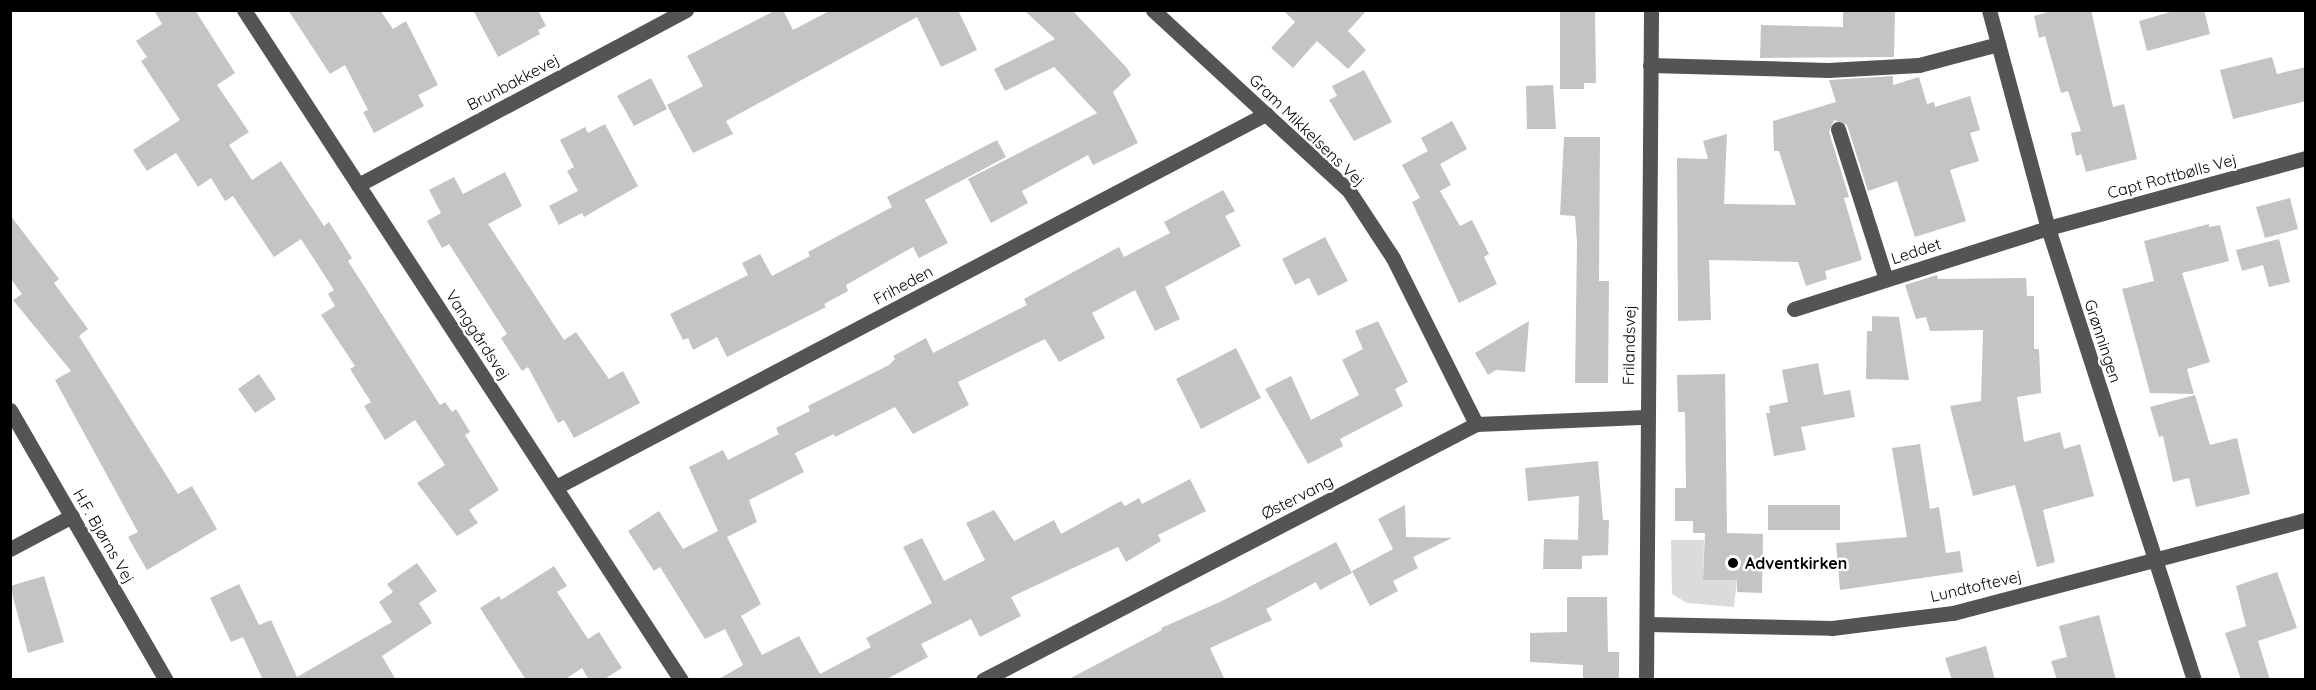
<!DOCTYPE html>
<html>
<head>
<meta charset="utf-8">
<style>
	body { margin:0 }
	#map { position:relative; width:2316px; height:690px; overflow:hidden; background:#fff; font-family:Quicksand,sans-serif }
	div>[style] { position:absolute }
	.green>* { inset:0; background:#dbdbdb }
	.building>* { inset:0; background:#c4c4c4 }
	.minor>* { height:15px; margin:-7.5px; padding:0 7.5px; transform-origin:7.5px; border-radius:7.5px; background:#545454 }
	.dots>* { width:16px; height:16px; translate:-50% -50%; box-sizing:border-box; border:3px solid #fff; border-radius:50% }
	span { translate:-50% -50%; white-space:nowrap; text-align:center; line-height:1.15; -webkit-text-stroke:5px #fff; paint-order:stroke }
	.street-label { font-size:16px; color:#000 }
	.poi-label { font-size:16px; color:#000; font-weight:700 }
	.left { translate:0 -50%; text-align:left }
	.frame { position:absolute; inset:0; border:12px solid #000; pointer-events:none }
</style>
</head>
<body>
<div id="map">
	<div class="green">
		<i style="clip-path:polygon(1671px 540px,1704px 540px,1703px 579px,1737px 580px,1734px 607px,1687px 603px,1672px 594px)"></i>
	</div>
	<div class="building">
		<i style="clip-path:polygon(154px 10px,195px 10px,235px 73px,217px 85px,249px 132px,229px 145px,252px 180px,281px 161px,324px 226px,329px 222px,352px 258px,348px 261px,440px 405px,445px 402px,452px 412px,456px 409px,470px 432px,465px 435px,499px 490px,469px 510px,478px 523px,457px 536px,417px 483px,445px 465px,415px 420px,385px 440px,364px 406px,371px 402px,350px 369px,355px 366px,321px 315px,335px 306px,328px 294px,334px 290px,301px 239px,274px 257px,233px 196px,225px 201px,211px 178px,198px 187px,176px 153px,147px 171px,133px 150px,180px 120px,141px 61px,147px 57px,136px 41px,162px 24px)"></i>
		<i style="clip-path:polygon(288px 10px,380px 10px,393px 29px,406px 21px,438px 85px,418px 95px,424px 106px,374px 133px,363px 112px,368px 110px,345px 65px,330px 74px)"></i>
		<i style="clip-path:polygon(473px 10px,538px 10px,546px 26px,538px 30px,540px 34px,498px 57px)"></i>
		<i style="clip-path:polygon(776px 10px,783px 10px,793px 30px,831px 10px,958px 10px,977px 50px,941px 67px,917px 17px,726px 121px,733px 134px,693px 153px,667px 105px,703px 86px,687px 56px)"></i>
		<i style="clip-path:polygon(1024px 10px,1072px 10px,1127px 68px,1131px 75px,1113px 92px,1138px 143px,1093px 165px,1088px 155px,1022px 191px,1028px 203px,991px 223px,968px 179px,1097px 113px,1054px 67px,1005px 91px,994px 69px,1055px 39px)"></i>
		<i style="clip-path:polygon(1283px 10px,1367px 10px,1348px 31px,1366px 50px,1348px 69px,1317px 41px,1293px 68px,1271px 48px,1295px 22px)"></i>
		<i style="clip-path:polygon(1560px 10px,1595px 10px,1596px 83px,1584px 83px,1584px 89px,1560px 89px)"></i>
		<i style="clip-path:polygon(1843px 10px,1895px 10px,1894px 57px,1760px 58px,1761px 25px,1843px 27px)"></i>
		<i style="clip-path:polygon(2055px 10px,2091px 10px,2113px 107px,2124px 104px,2137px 159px,2086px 172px,2081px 154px,2076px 156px,2071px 133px,2081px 131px,2068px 91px,2061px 93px,2045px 36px,2039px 38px,2034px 16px)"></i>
		<i style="clip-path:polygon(2177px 10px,2204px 10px,2210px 34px,2147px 51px,2139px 21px)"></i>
		<i style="clip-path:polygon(2272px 57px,2277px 74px,2306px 67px,2306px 101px,2233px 119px,2220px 70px)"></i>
		<i style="clip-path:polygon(1364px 70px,1392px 122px,1354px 141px,1329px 100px,1337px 96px,1332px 86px)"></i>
		<i style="clip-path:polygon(1893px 76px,1893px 85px,1919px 77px,1927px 104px,1934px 102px,1935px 107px,1970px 96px,1980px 130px,1970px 133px,1979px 161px,1950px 170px,1966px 221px,1915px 237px,1897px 181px,1868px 191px,1847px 125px,1834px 120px,1829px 132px,1849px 197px,1844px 198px,1862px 260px,1825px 271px,1827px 279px,1806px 286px,1798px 262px,1709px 260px,1711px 320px,1678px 321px,1677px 158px,1708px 159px,1703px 141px,1727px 134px,1724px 204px,1796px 205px,1779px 151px,1774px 151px,1773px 121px,1836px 102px,1829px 80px)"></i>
		<i style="clip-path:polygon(651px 78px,667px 109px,634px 126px,617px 96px)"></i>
		<i style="clip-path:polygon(1553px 85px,1556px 129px,1527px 129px,1526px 86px)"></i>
		<i style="clip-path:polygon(1452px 121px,1467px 149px,1440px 164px,1451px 185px,1440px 191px,1460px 226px,1472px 220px,1489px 254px,1484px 257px,1497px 284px,1459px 303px,1412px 202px,1420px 198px,1402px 165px,1428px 151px,1421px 138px)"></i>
		<i style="clip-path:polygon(605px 124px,638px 186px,584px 217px,582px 213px,559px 225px,549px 206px,578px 191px,567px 171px,574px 167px,560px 140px,585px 127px,588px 133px)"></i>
		<i style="clip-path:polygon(1564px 137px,1600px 137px,1599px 281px,1609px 281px,1608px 383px,1575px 383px,1577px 242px,1575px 216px,1560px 215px)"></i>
		<i style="clip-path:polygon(997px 140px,1006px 157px,925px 200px,948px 243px,919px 258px,913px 247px,846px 285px,848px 291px,824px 304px,826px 307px,727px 357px,717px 337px,693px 350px,688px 338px,683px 340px,670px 314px,748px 275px,742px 263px,760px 254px,772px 276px,810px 256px,808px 252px,892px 207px,887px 197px)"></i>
		<i style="clip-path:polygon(505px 172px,522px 206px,488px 224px,564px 340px,576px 332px,609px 379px,623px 371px,640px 403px,574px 438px,564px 420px,558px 423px,528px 367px,522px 371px,501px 338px,507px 334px,449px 244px,442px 248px,427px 221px,441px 213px,429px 190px,454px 177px,463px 194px)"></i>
		<i style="clip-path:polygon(1223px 190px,1235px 211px,1225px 216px,1241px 246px,1165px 287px,1180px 319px,1155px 331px,1135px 290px,1092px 313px,1105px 338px,1059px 362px,1045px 339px,958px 382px,969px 405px,913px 434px,895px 407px,835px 437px,834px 434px,795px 453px,804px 472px,749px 500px,757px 522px,727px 537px,761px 604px,741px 616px,762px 655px,799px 636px,820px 674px,871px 647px,866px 638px,932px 603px,903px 547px,922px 538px,944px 581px,985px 560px,966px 523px,994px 510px,1014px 541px,1054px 520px,1061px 534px,1121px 501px,1125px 506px,1139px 498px,1142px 504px,1190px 479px,1206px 511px,1158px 535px,1161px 541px,1126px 562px,1118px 547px,1011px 597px,1021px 616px,980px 637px,971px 619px,921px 644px,928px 657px,885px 680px,717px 680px,743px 665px,725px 629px,705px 639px,660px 567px,654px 571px,628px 531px,659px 511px,683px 549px,718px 531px,689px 467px,723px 450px,728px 460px,779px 434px,776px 428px,810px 411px,808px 406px,889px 365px,895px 359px,893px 356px,926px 338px,933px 353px,1027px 305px,1024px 299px,1119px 247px,1124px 257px,1170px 233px,1164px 222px)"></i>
		<i style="clip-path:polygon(2290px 198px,2298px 229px,2265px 238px,2256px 207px)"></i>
		<i style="clip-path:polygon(10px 215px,59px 279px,54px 283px,88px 329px,79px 336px,178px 494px,192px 486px,217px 529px,147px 570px,128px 537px,138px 532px,55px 380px,71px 371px,13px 300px,22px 294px,10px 278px)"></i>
		<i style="clip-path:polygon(2209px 224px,2209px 227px,2220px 225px,2229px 261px,2182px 273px,2210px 362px,2187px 369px,2194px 394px,2150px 393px,2122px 289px,2154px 281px,2144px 241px)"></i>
		<i style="clip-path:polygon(1325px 237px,1348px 281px,1318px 296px,1309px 278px,1295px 285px,1282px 259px)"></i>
		<i style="clip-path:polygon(2279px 239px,2290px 282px,2269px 287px,2263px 265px,2242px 271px,2236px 250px)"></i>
		<i style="clip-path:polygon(1937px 275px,1938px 279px,2026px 278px,2027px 296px,2034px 296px,2034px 349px,2039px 349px,2041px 393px,2017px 397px,2024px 442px,2060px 432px,2064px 449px,2080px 444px,2094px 496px,2043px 510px,2055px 562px,2037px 567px,2015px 485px,1973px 496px,1950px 406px,1981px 401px,1983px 330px,1930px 331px,1926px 317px,1916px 319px,1905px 285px)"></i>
		<i style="clip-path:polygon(1872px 316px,1899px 317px,1909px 380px,1866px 379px,1867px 331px,1872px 331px)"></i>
		<i style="clip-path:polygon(1378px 321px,1408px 382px,1395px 389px,1403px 406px,1340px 439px,1343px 446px,1308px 464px,1265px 389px,1291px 376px,1311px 420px,1359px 395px,1342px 360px,1363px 349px,1355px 331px)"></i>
		<i style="clip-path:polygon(1529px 321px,1525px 372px,1496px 370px,1488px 375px,1475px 353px)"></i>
		<i style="clip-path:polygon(1236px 348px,1261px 398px,1201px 429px,1176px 379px)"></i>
		<i style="clip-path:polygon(1818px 363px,1824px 395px,1850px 390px,1855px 417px,1801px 427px,1806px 450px,1774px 456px,1766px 413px,1770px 413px,1769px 406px,1788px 402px,1782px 370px)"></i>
		<i style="clip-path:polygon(259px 374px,276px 399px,255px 413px,238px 389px)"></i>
		<i style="clip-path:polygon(1725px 374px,1727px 533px,1763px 534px,1762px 593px,1737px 592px,1737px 580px,1703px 580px,1705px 533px,1693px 533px,1693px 521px,1675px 521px,1675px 488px,1686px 488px,1685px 412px,1678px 412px,1677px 375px)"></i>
		<i style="clip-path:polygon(2195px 395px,2210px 445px,2237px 438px,2250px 494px,2196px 507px,2189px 478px,2173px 482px,2163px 436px,2159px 437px,2150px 407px)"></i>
		<i style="clip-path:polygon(1920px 444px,1930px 509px,1939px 507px,1946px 553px,1960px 551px,1963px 572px,1840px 590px,1836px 543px,1907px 537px,1892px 448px)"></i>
		<i style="clip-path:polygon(1598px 461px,1603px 520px,1609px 520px,1608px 555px,1582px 556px,1582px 569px,1543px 569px,1544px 539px,1578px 540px,1579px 496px,1528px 501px,1525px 468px)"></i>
		<i style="clip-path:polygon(1405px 505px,1406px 537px,1452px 538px,1413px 557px,1418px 568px,1393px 581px,1398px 591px,1370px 606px,1352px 571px,1393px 549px,1378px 519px)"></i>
		<i style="clip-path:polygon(1768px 505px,1840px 505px,1840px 530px,1768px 530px)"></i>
		<i style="clip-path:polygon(1336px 542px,1352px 573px,1320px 590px,1316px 582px,1266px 609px,1272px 620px,1210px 648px,1225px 680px,1067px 680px,1162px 630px,1161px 628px,1222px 601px)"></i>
		<i style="clip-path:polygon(417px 563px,437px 591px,419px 603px,432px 623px,382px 656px,396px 680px,263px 680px,243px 637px,231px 642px,210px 598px,239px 584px,259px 625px,271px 620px,297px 677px,392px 622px,379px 602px,393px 592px,387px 584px)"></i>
		<i style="clip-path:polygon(554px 566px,567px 586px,557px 592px,588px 639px,599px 632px,622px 668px,603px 680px,589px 680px,582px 668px,564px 680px,526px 680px,480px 608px,499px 596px,501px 600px)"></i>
		<i style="clip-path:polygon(2277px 572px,2297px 628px,2258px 641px,2270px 680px,2241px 680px,2225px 633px,2246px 626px,2236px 586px)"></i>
		<i style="clip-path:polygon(44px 576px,64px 642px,28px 653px,10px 586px)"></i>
		<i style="clip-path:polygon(1567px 597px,1607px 597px,1608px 652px,1619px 652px,1619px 680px,1583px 680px,1583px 665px,1530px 662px,1530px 633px,1567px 632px)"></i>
		<i style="clip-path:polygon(2099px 615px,2116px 680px,2057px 680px,2051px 661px,2067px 657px,2059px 626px)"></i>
		<i style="clip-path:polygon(1986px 646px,1995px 680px,1952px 680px,1945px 658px)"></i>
	</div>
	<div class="minor">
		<i style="left:244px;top:10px;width:800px;rotate:56.89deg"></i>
		<i style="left:1153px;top:10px;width:267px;rotate:42.7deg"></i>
		<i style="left:1349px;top:191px;width:80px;rotate:56.7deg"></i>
		<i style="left:1393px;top:258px;width:186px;rotate:63.4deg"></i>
		<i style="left:1989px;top:10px;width:226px;rotate:74.9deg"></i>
		<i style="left:2048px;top:228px;width:475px;rotate:72.1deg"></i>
		<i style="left:1650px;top:65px;width:178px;rotate:1.6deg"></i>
		<i style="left:1828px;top:70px;width:91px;rotate:-3.1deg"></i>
		<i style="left:1919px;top:65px;width:82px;rotate:-14.9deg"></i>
		<i style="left:1838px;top:129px;width:157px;rotate:72.3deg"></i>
		<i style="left:358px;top:185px;width:372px;rotate:-28.1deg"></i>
		<i style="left:1794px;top:309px;width:267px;rotate:-17.7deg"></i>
		<i style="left:2048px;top:228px;width:267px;rotate:-15.2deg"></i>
		<i style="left:10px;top:410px;width:312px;rotate:60deg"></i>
		<i style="left:556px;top:487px;width:802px;rotate:-27.72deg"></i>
		<i style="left:10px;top:549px;width:70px;rotate:-28deg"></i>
		<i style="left:1647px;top:624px;width:185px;rotate:1.2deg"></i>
		<i style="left:1832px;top:628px;width:122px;rotate:-7.1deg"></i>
		<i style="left:1953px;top:613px;width:365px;rotate:-14.8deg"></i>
		<i style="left:983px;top:680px;width:556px;rotate:-27.44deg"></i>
		<i style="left:1476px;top:424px;width:170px;rotate:-2.4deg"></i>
		<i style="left:1646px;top:680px;width:670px;rotate:-89.57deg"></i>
	</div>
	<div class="dots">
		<i style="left:1733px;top:563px;background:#000"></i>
	</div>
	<div class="street-label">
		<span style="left:513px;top:82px;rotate:-28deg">Brunbakkevej</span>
		<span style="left:1307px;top:130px;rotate:44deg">Gram Mikkelsens Vej</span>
		<span style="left:2172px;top:176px;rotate:-15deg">Capt Rottbølls Vej</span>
		<span style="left:1916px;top:251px;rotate:-18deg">Leddet</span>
		<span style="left:903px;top:285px;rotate:-28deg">Friheden</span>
		<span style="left:478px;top:335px;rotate:57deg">Vanggårdsvej</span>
		<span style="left:2103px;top:341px;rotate:72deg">Grønningen</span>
		<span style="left:1629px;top:345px;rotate:-89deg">Frilandsvej</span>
		<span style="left:1297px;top:497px;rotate:-27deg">Østervang</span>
		<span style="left:104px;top:536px;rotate:60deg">H.F. Bjørns Vej</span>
		<span style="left:1976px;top:586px;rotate:-13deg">Lundtoftevej</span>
	</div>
	<div class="poi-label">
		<span class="left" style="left:1745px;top:563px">Adventkirken</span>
	</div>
	<div class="frame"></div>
</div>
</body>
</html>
